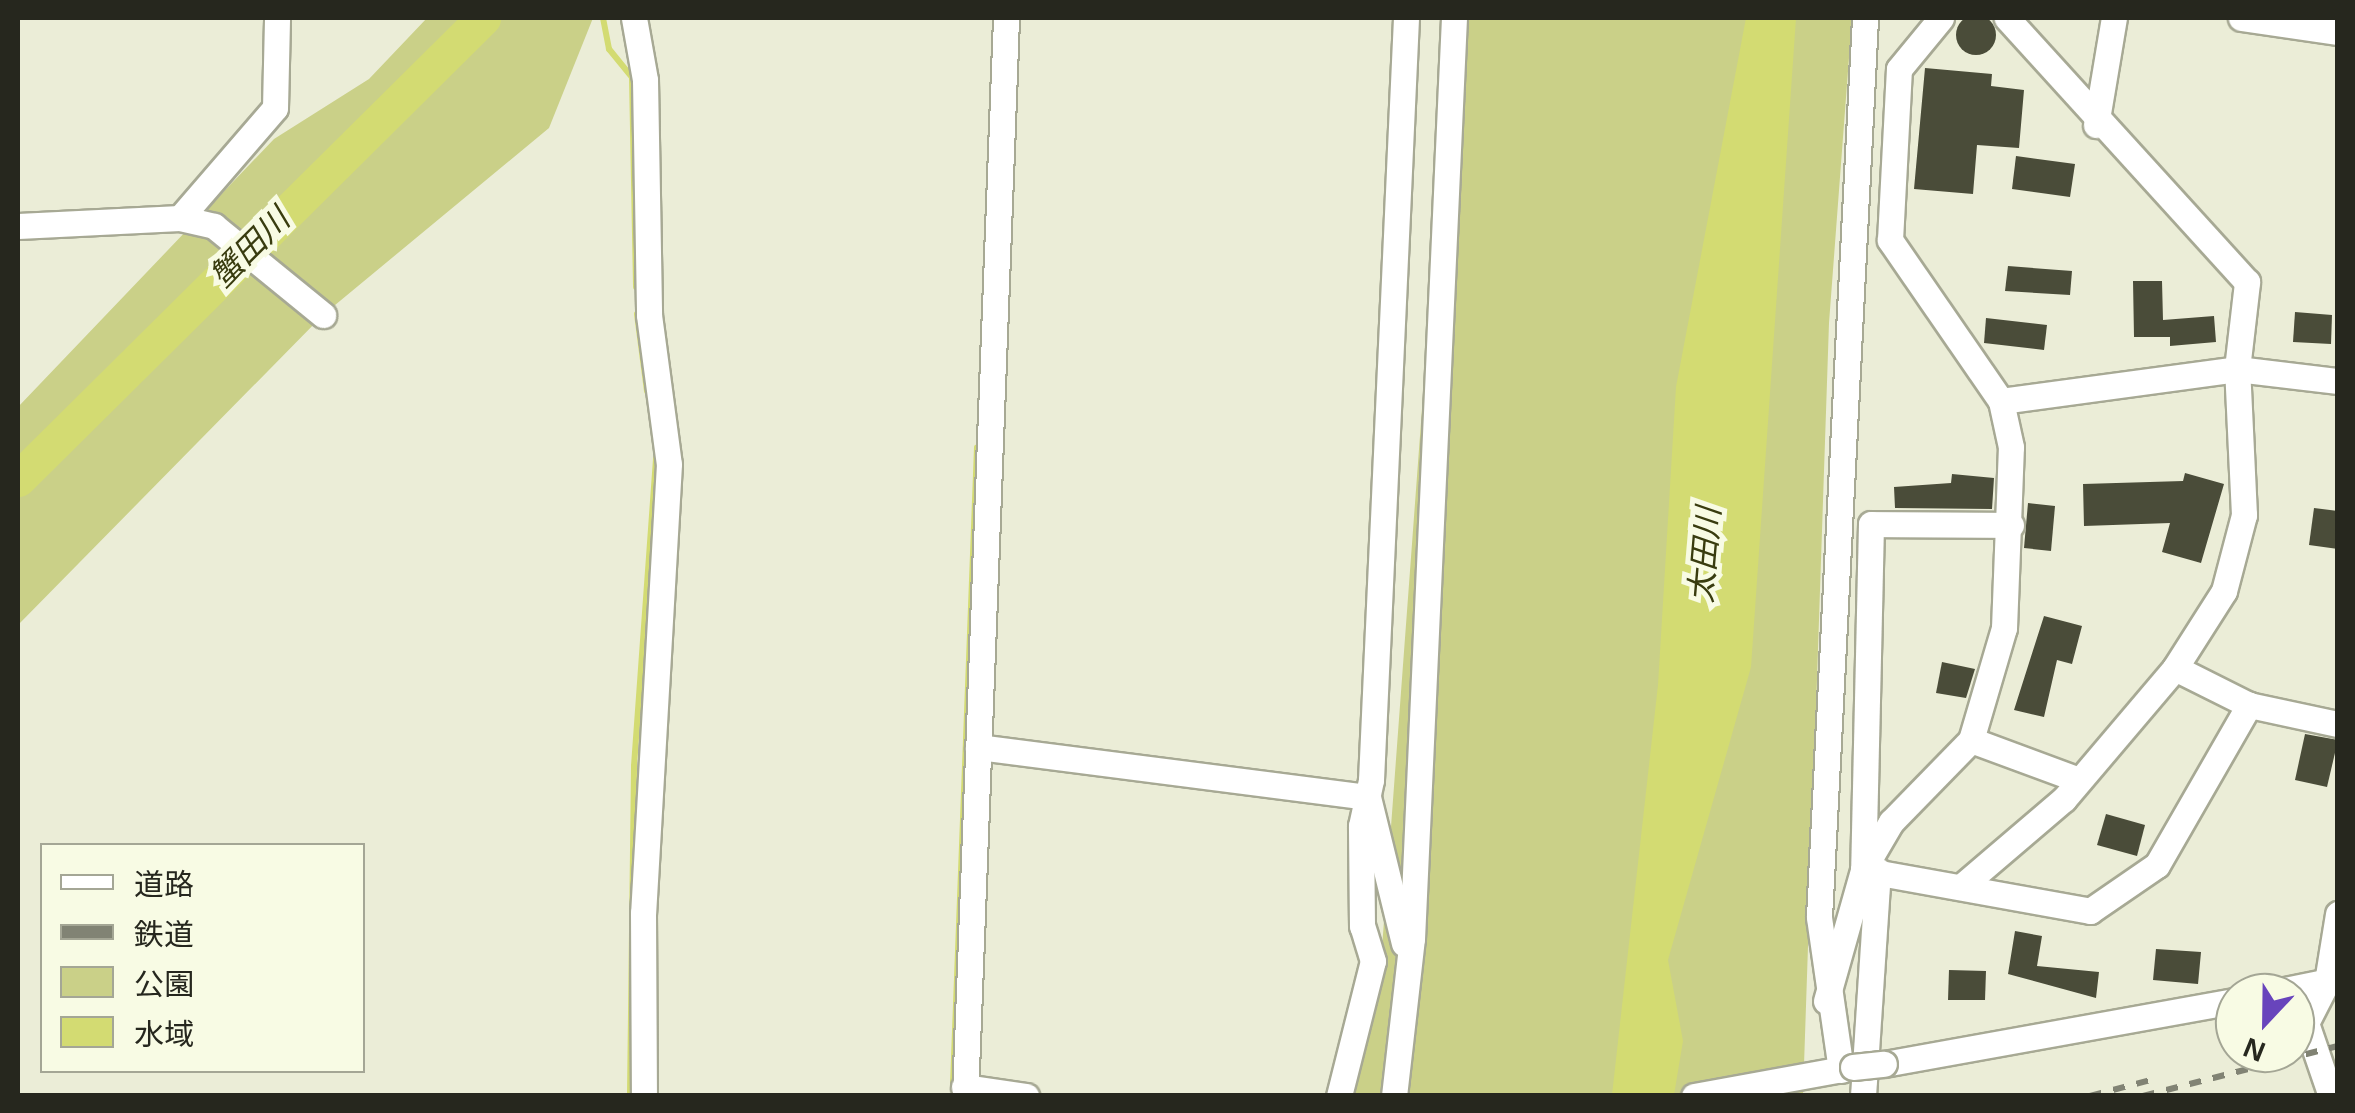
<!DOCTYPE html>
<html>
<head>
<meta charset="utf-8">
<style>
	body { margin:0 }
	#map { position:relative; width:2355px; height:1113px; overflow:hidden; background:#ebedd7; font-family:Helvetica,"Noto Sans JP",sans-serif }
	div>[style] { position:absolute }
	.green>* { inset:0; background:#cad088 }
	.water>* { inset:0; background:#d3db72 }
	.stream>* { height:6px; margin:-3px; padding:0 3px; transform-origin:3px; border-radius:3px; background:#d3db72 }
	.river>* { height:35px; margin:-17.5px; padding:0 17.5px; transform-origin:17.5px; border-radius:17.5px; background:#d3db72 }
	.building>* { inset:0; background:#4a4c39 }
	.round { border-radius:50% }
	.roads { filter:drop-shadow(2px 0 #a7a994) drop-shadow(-2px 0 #a7a994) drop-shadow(0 2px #a7a994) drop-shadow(0 -2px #a7a994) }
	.minor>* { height:25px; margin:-12.5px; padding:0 12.5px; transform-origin:12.5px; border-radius:12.5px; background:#fff }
	.rail>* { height:6px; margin-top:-3px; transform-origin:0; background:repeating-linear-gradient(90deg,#818374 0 12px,transparent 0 24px) }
	.bridges { filter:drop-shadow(2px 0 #a7a994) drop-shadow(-2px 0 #a7a994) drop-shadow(0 2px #a7a994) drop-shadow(0 -2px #a7a994) }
	.minor-bridge>* { height:25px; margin:-12.5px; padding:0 12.5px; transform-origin:12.5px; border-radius:12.5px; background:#fff }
	span { translate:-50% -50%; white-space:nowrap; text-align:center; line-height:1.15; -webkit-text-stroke:10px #f8fbe4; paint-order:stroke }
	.water-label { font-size:32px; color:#393c0f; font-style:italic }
	.frame { position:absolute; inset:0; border:20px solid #26271e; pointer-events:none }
	.legend { position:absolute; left:40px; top:843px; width:325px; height:230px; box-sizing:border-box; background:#f8fbe4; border:2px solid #a4a695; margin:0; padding:12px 18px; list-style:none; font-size:30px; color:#26271e }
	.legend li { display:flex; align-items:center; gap:20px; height:50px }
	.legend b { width:50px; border:2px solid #a4a695 }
	.north { position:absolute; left:2215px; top:973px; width:100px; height:100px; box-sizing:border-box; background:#f8fbe4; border:2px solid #a4a695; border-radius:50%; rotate:202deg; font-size:28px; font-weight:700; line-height:40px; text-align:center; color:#26271e }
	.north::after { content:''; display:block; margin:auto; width:35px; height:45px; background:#6844bc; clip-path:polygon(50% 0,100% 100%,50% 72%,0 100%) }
</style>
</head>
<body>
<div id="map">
	<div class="green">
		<i style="clip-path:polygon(427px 18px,593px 18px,549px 128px,323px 315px,18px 625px,18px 407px,274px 139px,369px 79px)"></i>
		<i style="clip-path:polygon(1451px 18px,1852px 18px,1829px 323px,1803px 1095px,1350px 1096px,1380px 975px)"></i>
	</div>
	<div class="water">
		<i style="clip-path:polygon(1746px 18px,1796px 18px,1751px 667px,1668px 960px,1683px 1041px,1674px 1095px,1612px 1095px,1658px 685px,1676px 387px)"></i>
	</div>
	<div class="stream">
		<i style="left:603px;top:18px;width:32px;rotate:79deg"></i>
		<i style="left:609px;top:49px;width:36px;rotate:51deg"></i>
		<i style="left:632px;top:77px;width:210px;rotate:88.9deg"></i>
		<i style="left:637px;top:314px;width:78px;rotate:82.6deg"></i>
		<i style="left:953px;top:1084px;width:637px;rotate:-87.84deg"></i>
		<i style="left:630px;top:1096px;width:330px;rotate:-89.3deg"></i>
		<i style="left:634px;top:766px;width:309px;rotate:-85.9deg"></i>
	</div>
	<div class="river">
		<i style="left:18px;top:479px;width:655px;rotate:-44.75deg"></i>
	</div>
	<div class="building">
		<i class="round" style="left:1956px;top:15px;width:40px;height:40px"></i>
		<i style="clip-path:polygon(1925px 68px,1992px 74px,1991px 86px,2024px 90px,2019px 148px,1977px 145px,1973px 194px,1914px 189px)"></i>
		<i style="clip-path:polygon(2016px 156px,2075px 164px,2070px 197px,2012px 189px)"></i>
		<i style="clip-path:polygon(2008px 266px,2072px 271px,2070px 295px,2005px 291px)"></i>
		<i style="clip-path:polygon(2133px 281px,2162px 281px,2163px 320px,2214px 316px,2216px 342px,2170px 346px,2170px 337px,2134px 337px)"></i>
		<i style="clip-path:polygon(2295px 312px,2332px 315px,2331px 344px,2293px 342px)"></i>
		<i style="clip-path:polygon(1986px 318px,2047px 325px,2044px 350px,1984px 343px)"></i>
		<i style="clip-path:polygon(2185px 473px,2224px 484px,2201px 563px,2162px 552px,2170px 523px,2084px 526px,2083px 484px,2183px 481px)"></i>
		<i style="clip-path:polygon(1952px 474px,1994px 478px,1992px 509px,1895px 508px,1894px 487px,1951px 483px)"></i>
		<i style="clip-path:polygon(2028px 503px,2055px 506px,2051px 551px,2024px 548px)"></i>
		<i style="clip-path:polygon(2314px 508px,2338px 511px,2338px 549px,2309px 545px)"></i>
		<i style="clip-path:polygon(2044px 616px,2082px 626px,2072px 664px,2057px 660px,2044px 717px,2014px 710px)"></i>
		<i style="clip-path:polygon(1942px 662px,1975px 669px,1966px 698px,1936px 693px)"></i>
		<i style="clip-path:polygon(2305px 734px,2338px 740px,2327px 787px,2295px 780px)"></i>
		<i style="clip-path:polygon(2106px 814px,2145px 825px,2137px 856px,2097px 845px)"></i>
		<i style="clip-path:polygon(2015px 931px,2042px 936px,2037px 966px,2099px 972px,2096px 998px,2008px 974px)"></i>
		<i style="clip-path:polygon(2156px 949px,2201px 952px,2198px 984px,2153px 980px)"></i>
		<i style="clip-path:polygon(1949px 970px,1986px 971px,1985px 1000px,1948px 1000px)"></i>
	</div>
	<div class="roads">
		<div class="minor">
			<i style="left:634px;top:18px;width:63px;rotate:79.9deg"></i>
			<i style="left:645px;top:80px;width:235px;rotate:89deg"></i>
			<i style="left:649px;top:315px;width:150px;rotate:82.4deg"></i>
			<i style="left:669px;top:464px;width:450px;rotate:93.3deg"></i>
			<i style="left:643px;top:913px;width:183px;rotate:89.7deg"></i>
			<i style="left:2241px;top:18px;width:98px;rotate:8.2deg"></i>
			<i style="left:2096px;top:125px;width:109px;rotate:-80.5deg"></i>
			<i style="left:180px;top:218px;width:145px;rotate:-49.2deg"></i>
			<i style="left:275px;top:108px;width:90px;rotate:-88.7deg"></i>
			<i style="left:18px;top:226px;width:162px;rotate:-2.8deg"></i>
			<i style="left:180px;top:218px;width:35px;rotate:13deg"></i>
			<i style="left:214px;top:226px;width:141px;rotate:39.2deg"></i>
			<i style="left:2001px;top:401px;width:238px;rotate:-7.7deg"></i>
			<i style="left:2237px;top:369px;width:102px;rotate:6.8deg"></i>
			<i style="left:2011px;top:525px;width:140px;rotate:-179.6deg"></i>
			<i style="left:1871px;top:524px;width:346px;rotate:91.3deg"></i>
			<i style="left:1863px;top:870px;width:231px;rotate:10.2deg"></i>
			<i style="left:2090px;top:911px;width:81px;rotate:-34.5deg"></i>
			<i style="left:2157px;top:865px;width:185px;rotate:-60.1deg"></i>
			<i style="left:2175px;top:668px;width:83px;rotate:26.6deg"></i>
			<i style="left:2249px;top:705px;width:91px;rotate:12.1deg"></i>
			<i style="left:1971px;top:740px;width:115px;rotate:20.3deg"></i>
			<i style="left:978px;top:747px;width:393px;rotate:7.3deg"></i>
			<i style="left:1368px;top:797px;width:151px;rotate:76.2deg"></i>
			<i style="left:1962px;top:886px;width:134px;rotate:-40.5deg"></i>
			<i style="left:2064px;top:799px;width:172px;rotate:-49.7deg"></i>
			<i style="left:2175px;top:668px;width:91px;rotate:-57.5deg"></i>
			<i style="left:2224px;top:591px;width:79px;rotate:-75.3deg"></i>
			<i style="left:2244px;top:515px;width:146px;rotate:-92.7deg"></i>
			<i style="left:2237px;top:369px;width:88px;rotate:-83.4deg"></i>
			<i style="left:2247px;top:282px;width:357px;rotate:-132.3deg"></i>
			<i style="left:2270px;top:993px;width:69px;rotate:-11.6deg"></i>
			<i style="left:1826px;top:1001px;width:136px;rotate:-74.2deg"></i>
			<i style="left:1863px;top:870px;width:56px;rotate:-59.7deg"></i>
			<i style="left:1891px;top:822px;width:115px;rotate:-45.7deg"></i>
			<i style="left:1971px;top:740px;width:117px;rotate:-73.6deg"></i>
			<i style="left:2004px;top:628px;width:181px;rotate:-87.8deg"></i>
			<i style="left:2011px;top:447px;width:47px;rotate:-102.3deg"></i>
			<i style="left:2001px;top:401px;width:196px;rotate:-124.6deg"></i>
			<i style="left:1890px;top:240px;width:171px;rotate:-87deg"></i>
			<i style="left:1899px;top:69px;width:66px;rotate:-50.5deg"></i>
			<i style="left:1884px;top:1064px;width:357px;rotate:-10.2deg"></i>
			<i style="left:1841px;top:1070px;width:155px;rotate:-98.2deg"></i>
			<i style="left:1819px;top:917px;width:900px;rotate:-87.07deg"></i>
			<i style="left:964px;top:1087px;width:63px;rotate:8.3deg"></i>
			<i style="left:965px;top:1096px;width:1079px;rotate:-87.82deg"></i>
			<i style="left:1339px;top:1096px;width:139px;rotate:-75.9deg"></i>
			<i style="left:1373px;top:961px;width:37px;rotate:-107deg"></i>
			<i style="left:1362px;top:926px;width:100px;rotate:-90.6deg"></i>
			<i style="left:1361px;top:826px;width:47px;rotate:-77.7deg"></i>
			<i style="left:1371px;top:780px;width:763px;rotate:-87.37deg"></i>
			<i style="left:1394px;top:1096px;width:158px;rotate:-83.5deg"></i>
			<i style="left:1412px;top:939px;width:922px;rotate:-87.39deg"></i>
			<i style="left:1694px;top:1096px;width:162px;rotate:-10.3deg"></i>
			<i style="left:1863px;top:1096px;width:226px;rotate:-86.2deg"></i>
			<i style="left:2331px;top:1096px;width:77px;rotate:-108.9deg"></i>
			<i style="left:2306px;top:1023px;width:46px;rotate:-62.9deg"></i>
			<i style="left:2327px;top:982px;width:69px;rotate:-80.8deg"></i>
		</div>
	</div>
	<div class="rail">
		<i style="left:2090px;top:1096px;width:70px;rotate:-14.8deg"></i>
		<i style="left:2143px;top:1096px;width:201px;rotate:-14.4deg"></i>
	</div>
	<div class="bridges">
		<div class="minor-bridge">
			<i style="left:1853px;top:1067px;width:31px;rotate:-6deg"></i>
		</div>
	</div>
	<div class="water-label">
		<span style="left:250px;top:248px;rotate:-45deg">蟹田川</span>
		<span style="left:1705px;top:555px;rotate:-85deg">太田川</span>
	</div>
	<div class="frame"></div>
	<ul class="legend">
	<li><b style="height:12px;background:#fff"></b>道路</li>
	<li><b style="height:12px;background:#818374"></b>鉄道</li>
	<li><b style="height:28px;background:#cad088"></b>公園</li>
	<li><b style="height:28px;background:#d3db72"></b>水域</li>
	</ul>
	<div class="north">N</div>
</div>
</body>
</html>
